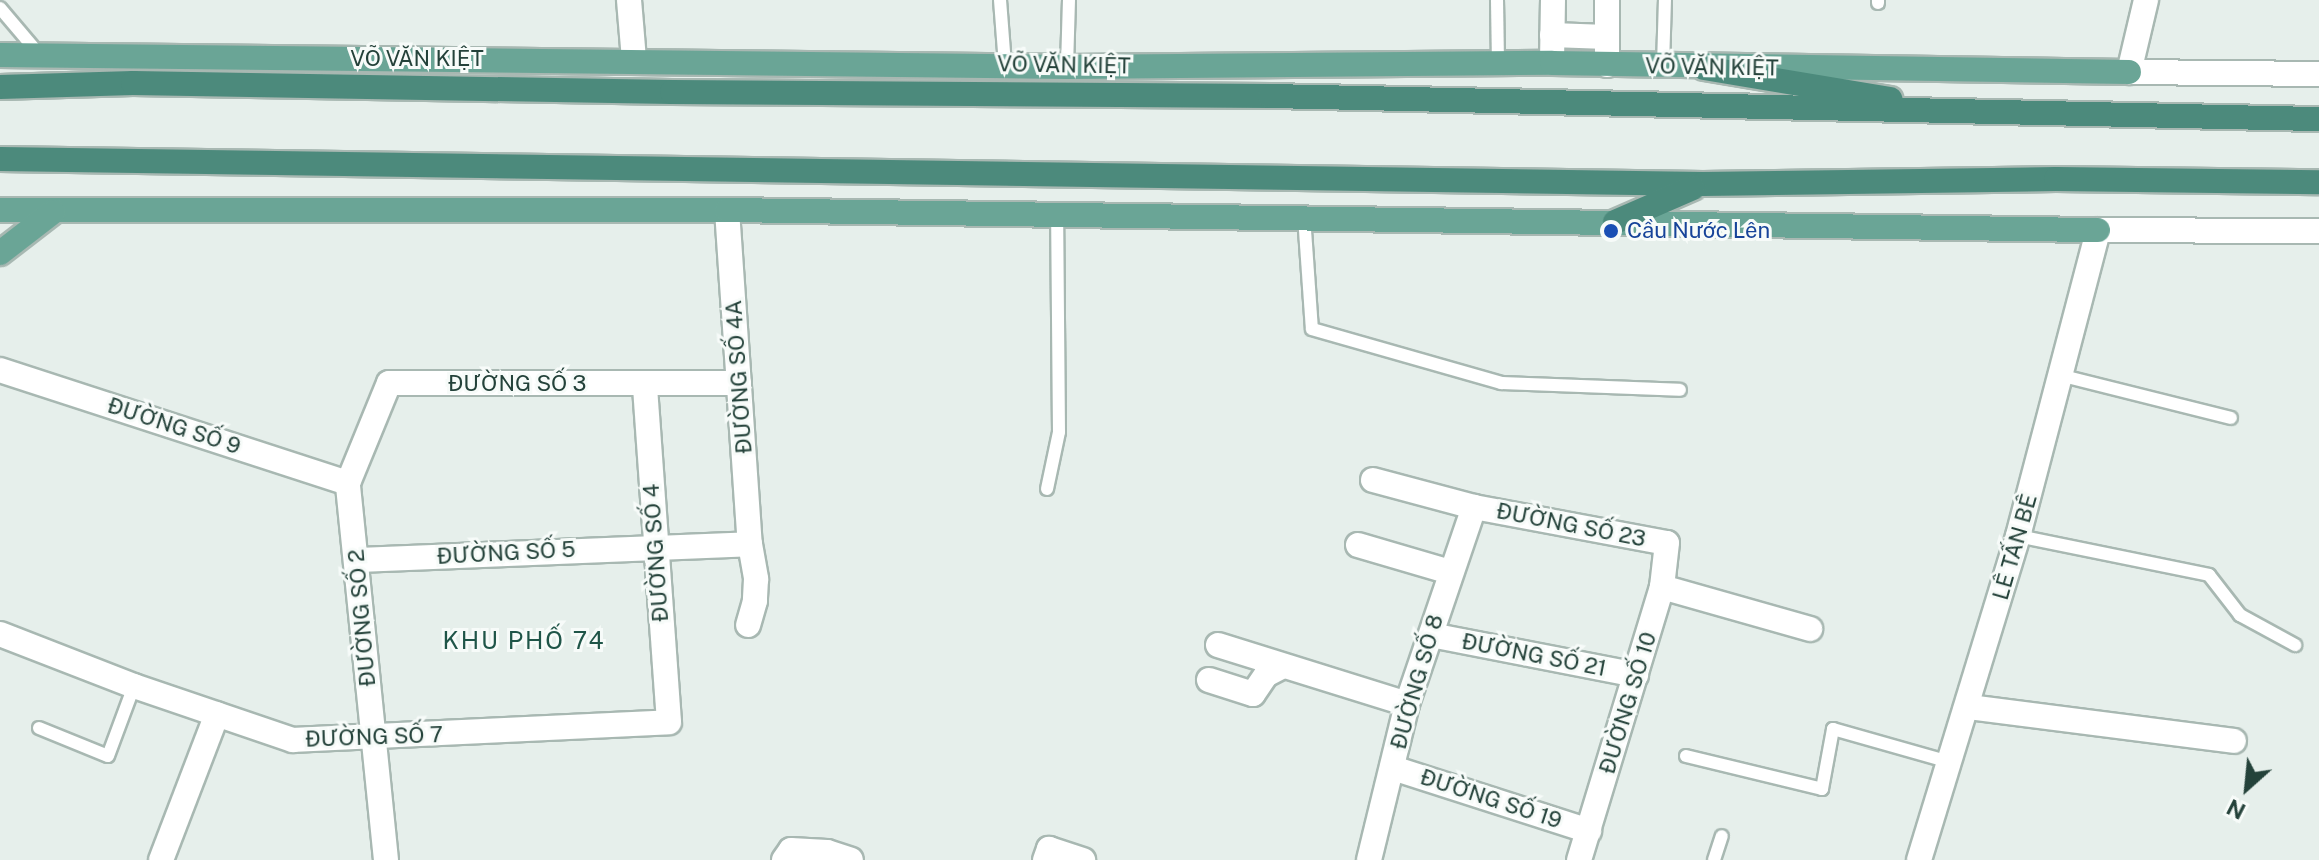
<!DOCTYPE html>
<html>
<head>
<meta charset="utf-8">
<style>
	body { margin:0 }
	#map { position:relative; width:2319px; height:860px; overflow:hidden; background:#e6efeb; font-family:"Public Sans",sans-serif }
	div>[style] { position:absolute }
	.roads { filter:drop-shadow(2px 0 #a8b8b2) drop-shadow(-2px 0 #a8b8b2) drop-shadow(0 2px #a8b8b2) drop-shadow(0 -2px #a8b8b2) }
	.service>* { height:12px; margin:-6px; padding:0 6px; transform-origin:6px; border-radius:6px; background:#fff }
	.minor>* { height:24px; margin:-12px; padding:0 12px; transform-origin:12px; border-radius:12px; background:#fff }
	.tertiary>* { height:24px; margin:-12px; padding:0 12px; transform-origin:12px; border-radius:12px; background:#fff }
	.primary>* { height:24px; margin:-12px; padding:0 12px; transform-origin:12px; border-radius:12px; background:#6aa596 }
	.trunk>* { height:24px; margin:-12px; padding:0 12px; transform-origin:12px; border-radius:12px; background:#4c8a7c }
	.dots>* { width:22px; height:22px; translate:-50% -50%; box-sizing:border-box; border:4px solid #f7fbf9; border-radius:50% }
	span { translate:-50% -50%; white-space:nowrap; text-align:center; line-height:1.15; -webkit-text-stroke:6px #f7fbf9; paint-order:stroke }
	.street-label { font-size:22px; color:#24423a }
	.transit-label { font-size:22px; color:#164399 }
	.left { translate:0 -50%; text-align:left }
	.neighbourhood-label { font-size:24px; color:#1f5548; letter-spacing:2px }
	.north { position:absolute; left:2207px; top:748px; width:80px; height:80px; -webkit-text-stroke:6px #f7fbf9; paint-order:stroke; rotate:207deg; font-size:22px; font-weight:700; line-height:32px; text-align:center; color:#24423a }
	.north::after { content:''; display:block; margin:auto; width:28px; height:36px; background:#24423a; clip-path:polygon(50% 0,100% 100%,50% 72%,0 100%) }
</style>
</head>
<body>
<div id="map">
	<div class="roads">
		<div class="service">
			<i style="left:1000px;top:0;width:65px;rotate:85.6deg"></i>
			<i style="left:1497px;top:0;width:63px;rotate:89.1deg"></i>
			<i style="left:1878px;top:3px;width:3px;rotate:-90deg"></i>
			<i style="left:0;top:8px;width:60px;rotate:49.7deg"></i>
			<i style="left:1663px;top:66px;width:66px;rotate:-88.3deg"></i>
			<i style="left:1067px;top:67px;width:67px;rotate:-88.3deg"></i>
			<i style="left:1304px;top:216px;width:113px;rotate:86deg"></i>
			<i style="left:1312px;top:329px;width:197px;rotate:15.9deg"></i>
			<i style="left:1501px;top:383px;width:179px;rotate:2.2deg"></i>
			<i style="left:2063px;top:376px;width:173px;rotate:14deg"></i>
			<i style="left:1047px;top:489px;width:58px;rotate:-78.1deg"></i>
			<i style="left:1059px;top:432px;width:218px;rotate:-90.5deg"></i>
			<i style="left:2018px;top:536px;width:195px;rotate:11.5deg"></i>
			<i style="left:2209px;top:575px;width:51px;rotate:52.2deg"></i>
			<i style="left:2240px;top:615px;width:63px;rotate:28.6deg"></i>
			<i style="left:39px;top:728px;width:74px;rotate:22.1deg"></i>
			<i style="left:108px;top:756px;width:75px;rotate:-69.6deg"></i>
			<i style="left:1686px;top:756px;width:140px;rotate:13.6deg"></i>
			<i style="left:1822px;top:789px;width:61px;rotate:-79.6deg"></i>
			<i style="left:1833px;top:729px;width:122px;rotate:15.8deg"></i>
			<i style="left:1714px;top:860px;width:25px;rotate:-72deg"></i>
		</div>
		<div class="minor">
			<i style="left:629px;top:0;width:60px;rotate:85.2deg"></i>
			<i style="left:1607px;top:0;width:65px;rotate:90deg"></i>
			<i style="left:1552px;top:35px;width:55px;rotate:2.1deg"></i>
			<i style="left:1552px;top:63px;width:63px;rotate:-89.1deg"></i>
			<i style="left:2129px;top:72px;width:190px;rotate:0.6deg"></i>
			<i style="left:727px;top:210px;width:335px;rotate:86.1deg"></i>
			<i style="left:750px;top:544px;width:36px;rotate:80deg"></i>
			<i style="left:756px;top:579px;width:22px;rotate:93deg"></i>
			<i style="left:755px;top:601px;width:25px;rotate:106deg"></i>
			<i style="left:2098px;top:230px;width:221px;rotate:0.3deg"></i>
			<i style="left:0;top:370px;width:366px;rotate:18deg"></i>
			<i style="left:1373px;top:480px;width:105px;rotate:15deg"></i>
			<i style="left:1474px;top:507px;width:196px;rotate:10.6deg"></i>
			<i style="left:1667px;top:543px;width:44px;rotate:96.5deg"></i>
			<i style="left:1662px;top:587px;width:285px;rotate:106.9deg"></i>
			<i style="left:1358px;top:545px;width:96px;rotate:16.4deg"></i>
			<i style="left:358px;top:560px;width:392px;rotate:-2.3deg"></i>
			<i style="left:1662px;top:587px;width:154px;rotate:15.8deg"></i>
			<i style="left:0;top:634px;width:144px;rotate:21.2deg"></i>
			<i style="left:134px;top:686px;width:168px;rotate:18.8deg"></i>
			<i style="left:293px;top:740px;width:376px;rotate:-2.7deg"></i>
			<i style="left:669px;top:722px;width:338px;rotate:-94.1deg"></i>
			<i style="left:1431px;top:635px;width:209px;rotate:11deg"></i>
			<i style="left:1218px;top:645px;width:198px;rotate:17.3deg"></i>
			<i style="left:1209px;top:680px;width:46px;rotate:17.7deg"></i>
			<i style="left:1253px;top:694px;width:23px;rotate:-56deg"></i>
			<i style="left:1266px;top:675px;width:19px;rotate:-28deg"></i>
			<i style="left:1969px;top:707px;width:267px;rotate:7.3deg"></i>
			<i style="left:1393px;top:768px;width:206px;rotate:17.8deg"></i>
			<i style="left:161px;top:860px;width:156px;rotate:-69deg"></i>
			<i style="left:386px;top:860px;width:379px;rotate:-95.8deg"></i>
			<i style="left:348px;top:483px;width:108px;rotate:-67.7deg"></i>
			<i style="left:389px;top:383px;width:350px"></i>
			<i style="left:784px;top:860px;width:12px;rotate:-55deg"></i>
			<i style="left:791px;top:850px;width:36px;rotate:3deg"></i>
			<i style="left:827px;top:852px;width:25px;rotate:18deg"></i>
			<i style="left:1045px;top:860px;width:12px;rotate:-70deg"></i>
			<i style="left:1049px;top:849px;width:36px;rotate:18deg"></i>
			<i style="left:1369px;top:860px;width:161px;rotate:-76.3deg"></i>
			<i style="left:1407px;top:704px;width:208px;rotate:-71.2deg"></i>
		</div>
		<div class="tertiary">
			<i style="left:2129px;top:72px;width:74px;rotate:-76.7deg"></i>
			<i style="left:1919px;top:860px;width:339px;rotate:-73deg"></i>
			<i style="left:2018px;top:536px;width:316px;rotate:-75.3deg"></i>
		</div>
		<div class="primary">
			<i style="left:0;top:55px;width:1067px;rotate:0.64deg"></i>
			<i style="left:1067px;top:67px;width:485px;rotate:-0.5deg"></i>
			<i style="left:1552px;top:63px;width:577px;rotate:0.89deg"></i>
			<i style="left:0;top:210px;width:727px"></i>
			<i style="left:727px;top:210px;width:1371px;rotate:0.84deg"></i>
			<i style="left:0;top:253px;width:67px;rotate:-37.7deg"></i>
		</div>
		<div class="trunk">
			<i style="left:1704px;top:68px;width:189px;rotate:9.5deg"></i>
			<i style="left:0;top:87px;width:133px;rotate:-1.7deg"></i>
			<i style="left:133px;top:83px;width:539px;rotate:0.96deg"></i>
			<i style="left:672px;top:92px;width:598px;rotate:0.38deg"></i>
			<i style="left:1270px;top:96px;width:1049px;rotate:1.26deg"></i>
			<i style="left:0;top:159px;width:1703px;rotate:0.84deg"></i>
			<i style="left:1703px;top:184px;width:353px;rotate:-0.8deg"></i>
			<i style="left:2056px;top:179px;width:263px;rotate:0.7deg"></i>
			<i style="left:1615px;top:222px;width:85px;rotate:-23.6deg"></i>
		</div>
	</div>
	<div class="dots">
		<i style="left:1611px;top:231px;background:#1a4fb4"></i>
	</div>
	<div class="street-label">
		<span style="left:417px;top:59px">VÕ VĂN KIỆT</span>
		<span style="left:1064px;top:65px;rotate:1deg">VÕ VĂN KIỆT</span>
		<span style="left:1712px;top:67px;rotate:1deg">VÕ VĂN KIỆT</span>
		<span style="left:739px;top:377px;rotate:-94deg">ĐƯỜNG SỐ 4A</span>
		<span style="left:517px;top:384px">ĐƯỜNG SỐ 3</span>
		<span style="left:174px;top:426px;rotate:18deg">ĐƯỜNG SỐ 9</span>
		<span style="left:1571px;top:525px;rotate:11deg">ĐƯỜNG SỐ 23</span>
		<span style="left:2015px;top:547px;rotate:-74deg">LÊ TẤN BÊ</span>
		<span style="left:506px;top:553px;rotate:-3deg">ĐƯỜNG SỐ 5</span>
		<span style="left:656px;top:553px;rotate:-94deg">ĐƯỜNG SỐ 4</span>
		<span style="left:362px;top:618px;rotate:-95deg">ĐƯỜNG SỐ 2</span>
		<span style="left:1534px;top:655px;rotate:11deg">ĐƯỜNG SỐ 21</span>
		<span style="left:1417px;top:682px;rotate:-74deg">ĐƯỜNG SỐ 8</span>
		<span style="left:1628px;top:703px;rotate:-73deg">ĐƯỜNG SỐ 10</span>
		<span style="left:374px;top:737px;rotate:-2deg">ĐƯỜNG SỐ 7</span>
		<span style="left:1491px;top:799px;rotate:18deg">ĐƯỜNG SỐ 19</span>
	</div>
	<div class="transit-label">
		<span class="left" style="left:1627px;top:231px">Cầu Nước Lên</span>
	</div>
	<div class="neighbourhood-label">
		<span style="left:524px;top:641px">KHU PHỐ 74</span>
	</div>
	<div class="north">N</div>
</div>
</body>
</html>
